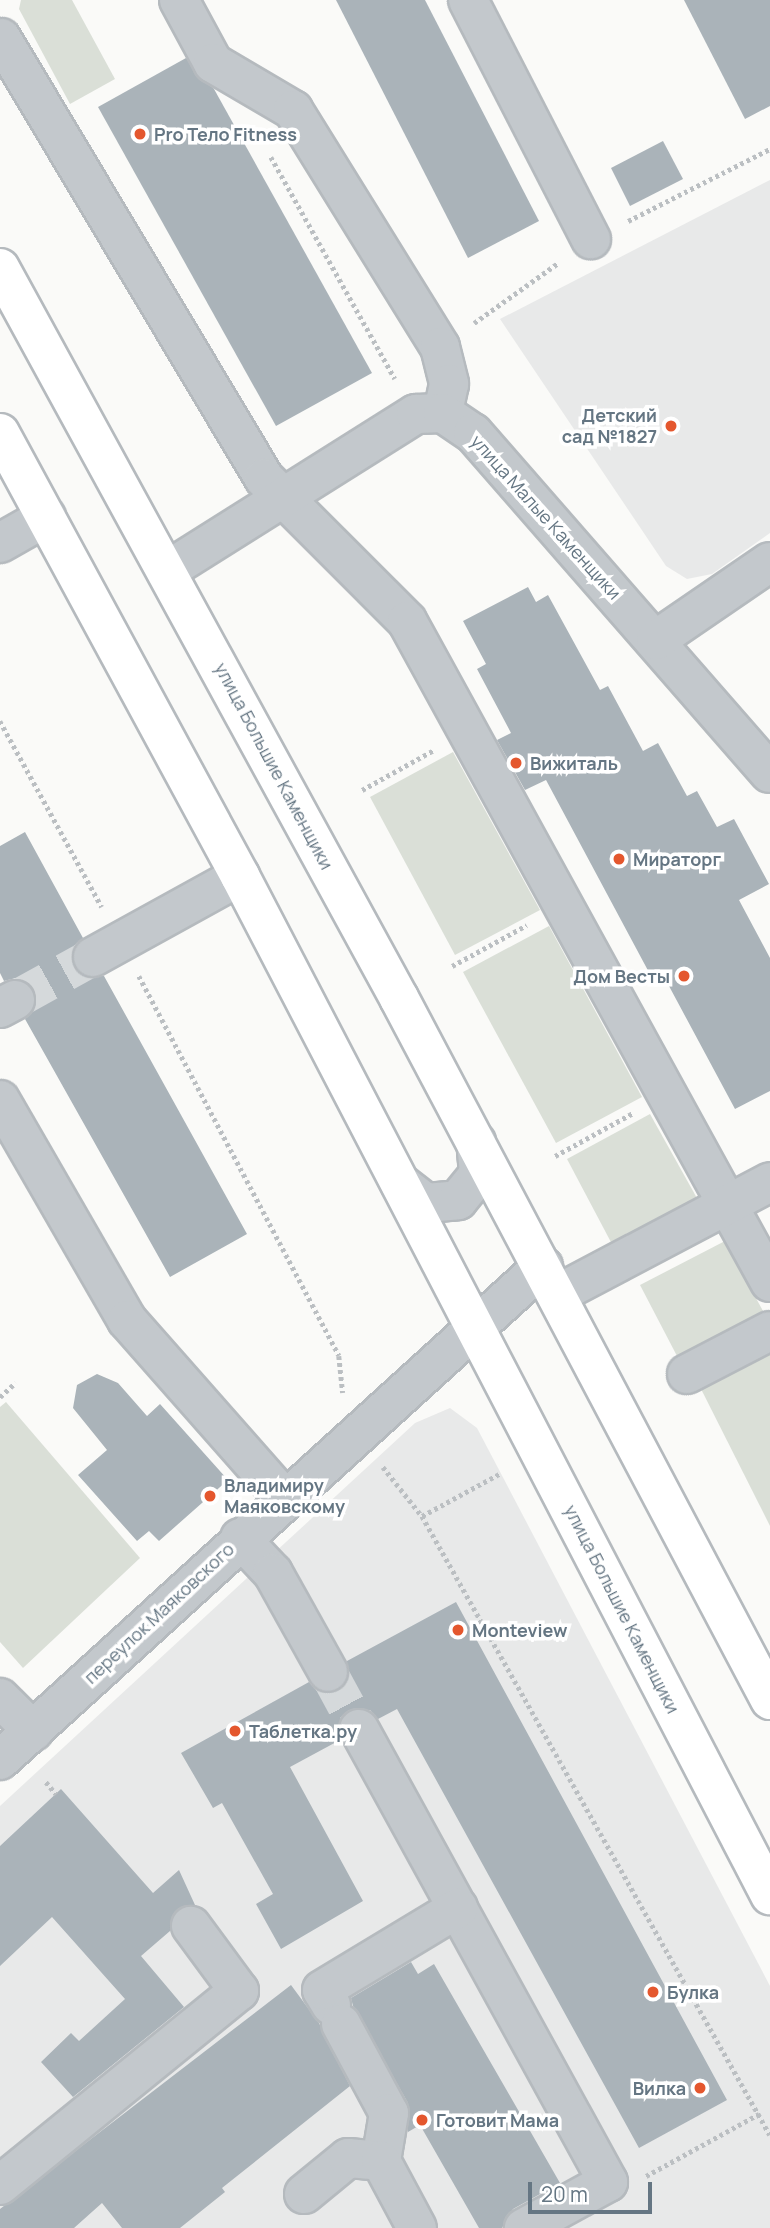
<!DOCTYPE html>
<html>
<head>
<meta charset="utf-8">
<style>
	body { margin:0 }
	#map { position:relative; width:770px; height:2228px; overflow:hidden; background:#fafaf8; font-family:Manrope,sans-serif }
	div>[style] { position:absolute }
	.built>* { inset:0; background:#e8e9e9 }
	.green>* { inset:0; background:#dadfd7 }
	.building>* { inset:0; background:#aab3b9 }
	.minor-tunnel>* { height:38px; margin-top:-19px; transform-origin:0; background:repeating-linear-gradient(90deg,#d5d9db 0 38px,transparent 0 57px) }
	.path>* { height:4.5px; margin-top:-2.25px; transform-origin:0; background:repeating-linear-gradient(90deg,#bbbfc2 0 3.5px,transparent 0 7px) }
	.roads { filter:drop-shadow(2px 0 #b5babe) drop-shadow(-2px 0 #b5babe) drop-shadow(0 2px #b5babe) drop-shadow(0 -2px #b5babe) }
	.minor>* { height:38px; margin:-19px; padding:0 19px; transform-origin:19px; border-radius:19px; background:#c3c8cc }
	.major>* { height:38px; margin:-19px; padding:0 19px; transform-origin:19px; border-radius:19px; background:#fff }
	.dots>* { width:19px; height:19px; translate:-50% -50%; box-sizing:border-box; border:4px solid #fff; border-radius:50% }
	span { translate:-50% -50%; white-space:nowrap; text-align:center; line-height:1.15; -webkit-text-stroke:7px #fff; paint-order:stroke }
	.poi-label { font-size:18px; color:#657683; font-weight:700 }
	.left { translate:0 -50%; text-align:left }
	.right { translate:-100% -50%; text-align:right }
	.street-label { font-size:18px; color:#657683 }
	.scale { position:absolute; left:528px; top:2182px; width:124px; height:32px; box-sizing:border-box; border:4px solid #657683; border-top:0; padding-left:9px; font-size:21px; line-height:24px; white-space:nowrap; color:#657683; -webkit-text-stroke:5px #fff; paint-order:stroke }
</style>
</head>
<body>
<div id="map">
	<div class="built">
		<i style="clip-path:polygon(770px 180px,770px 533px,712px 574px,687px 579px,666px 566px,500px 319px)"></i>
		<i style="clip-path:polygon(450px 1408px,477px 1428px,770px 1986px,770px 2228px,0 2228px,0 1806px,415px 1423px)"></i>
	</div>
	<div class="green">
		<i style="clip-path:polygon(21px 0,72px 0,115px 79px,70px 104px,19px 9px)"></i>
		<i style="clip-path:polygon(453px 752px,540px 910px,455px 955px,370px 797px)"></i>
		<i style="clip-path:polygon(549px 926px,642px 1097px,556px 1143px,463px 972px)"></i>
		<i style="clip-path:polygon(650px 1114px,698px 1200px,613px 1246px,567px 1159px)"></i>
		<i style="clip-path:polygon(725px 1241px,763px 1311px,677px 1356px,640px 1285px)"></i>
		<i style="clip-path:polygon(770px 1349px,770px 1526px,699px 1385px)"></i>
		<i style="clip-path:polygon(6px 1402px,140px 1558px,23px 1668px,0 1642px,0 1407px)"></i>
	</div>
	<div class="building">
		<i style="clip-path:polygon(336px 0,425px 0,539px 221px,468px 258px)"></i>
		<i style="clip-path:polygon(684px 0,770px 0,770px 106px,745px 119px)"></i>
		<i style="clip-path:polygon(186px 58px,214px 89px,372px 373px,276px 426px,98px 107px)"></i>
		<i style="clip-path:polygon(663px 141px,683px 179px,630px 206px,611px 168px)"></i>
		<i style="clip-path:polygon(528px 587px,536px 602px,548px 595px,600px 690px,608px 686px,643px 751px,658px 743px,687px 796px,697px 791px,717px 827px,734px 819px,769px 884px,739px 900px,770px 958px,770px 1091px,735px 1109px,662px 973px,652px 978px,546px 780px,525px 790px,497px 740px,511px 733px,477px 669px,486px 664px,463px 621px)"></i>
		<i style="clip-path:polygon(25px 832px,83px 938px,74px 946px,74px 967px,82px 976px,104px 976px,247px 1234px,170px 1277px,25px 1019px,37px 1001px,34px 989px,16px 978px,4px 981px,0 973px,0 846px)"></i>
		<i style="clip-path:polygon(97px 1374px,118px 1383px,147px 1416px,160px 1404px,228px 1480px,159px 1541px,149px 1531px,137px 1541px,78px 1475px,107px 1450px,73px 1408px,77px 1385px)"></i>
		<i style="clip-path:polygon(456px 1602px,727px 2100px,639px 2148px,397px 1709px,378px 1719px,370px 1710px,349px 1710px,340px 1718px,340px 1740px,290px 1767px,363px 1901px,281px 1949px,256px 1904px,273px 1894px,222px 1803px,213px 1808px,181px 1753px,309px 1682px,317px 1691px,338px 1691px,347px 1683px,347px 1661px)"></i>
		<i style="clip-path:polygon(61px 1789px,153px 1893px,179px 1870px,195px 1905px,178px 1909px,170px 1931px,141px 1956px,184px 2007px,73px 2097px,41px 2062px,71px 2033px,79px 2041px,125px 1999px,52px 1917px,0 1966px,0 1846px)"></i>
		<i style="clip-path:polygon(411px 1962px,418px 1974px,434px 1964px,560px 2183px,513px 2209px,502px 2228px,479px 2228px,420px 2125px,408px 2132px,408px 2103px,353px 2006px,351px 1998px)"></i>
		<i style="clip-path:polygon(291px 1985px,319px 2023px,350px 2086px,222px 2188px,225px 2192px,180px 2228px,122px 2228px,102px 2203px,74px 2228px,0 2228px,0 2209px)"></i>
	</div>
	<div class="minor-tunnel">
		<i style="left:15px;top:1000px;width:89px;rotate:-28.9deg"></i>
		<i style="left:328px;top:1672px;width:65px;rotate:61.5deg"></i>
	</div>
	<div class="path">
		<i style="left:271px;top:157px;width:254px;rotate:60.8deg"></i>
		<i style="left:628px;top:221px;width:159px;rotate:-26.9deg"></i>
		<i style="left:474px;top:323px;width:103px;rotate:-35.5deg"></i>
		<i style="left:0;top:721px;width:212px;rotate:61.3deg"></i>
		<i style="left:362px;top:790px;width:82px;rotate:-29.1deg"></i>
		<i style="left:452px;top:966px;width:85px;rotate:-28.7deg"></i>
		<i style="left:139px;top:976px;width:429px;rotate:62.2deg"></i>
		<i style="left:339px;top:1356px;width:37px;rotate:84deg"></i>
		<i style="left:555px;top:1156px;width:89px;rotate:-28.9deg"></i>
		<i style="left:0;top:1397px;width:21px;rotate:-43deg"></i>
		<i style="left:383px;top:1467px;width:63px;rotate:51.5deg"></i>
		<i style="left:422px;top:1516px;width:710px;rotate:60.66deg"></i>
		<i style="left:422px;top:1516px;width:88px;rotate:-28.6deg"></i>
		<i style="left:46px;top:1782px;width:16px;rotate:50deg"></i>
		<i style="left:646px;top:2176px;width:129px;rotate:-28.8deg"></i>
	</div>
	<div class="roads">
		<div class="minor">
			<i style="left:179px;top:0;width:72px;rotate:61.6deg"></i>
			<i style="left:213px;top:63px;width:93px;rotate:30.4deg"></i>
			<i style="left:293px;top:110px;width:279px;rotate:58.2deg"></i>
			<i style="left:440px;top:347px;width:38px;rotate:76deg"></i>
			<i style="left:449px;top:384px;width:30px;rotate:102deg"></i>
			<i style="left:468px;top:0;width:269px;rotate:62.8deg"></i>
			<i style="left:1px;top:38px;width:513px;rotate:59.13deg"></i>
			<i style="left:264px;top:478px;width:202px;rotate:45deg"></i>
			<i style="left:407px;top:621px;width:754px;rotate:61.23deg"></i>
			<i style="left:0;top:543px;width:53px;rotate:-29.5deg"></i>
			<i style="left:168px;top:570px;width:293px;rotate:-32.2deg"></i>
			<i style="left:416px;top:414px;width:27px;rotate:-2deg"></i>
			<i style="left:443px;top:413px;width:36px;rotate:34deg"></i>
			<i style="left:473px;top:433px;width:451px;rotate:48.9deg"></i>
			<i style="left:656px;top:640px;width:138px;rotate:-34.4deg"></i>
			<i style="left:93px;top:957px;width:168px;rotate:-28.9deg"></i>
			<i style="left:0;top:1008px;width:17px;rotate:-28deg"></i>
			<i style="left:0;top:1100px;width:254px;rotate:60deg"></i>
			<i style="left:127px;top:1320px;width:236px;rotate:48.6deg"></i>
			<i style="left:400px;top:1183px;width:33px;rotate:38deg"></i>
			<i style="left:426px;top:1203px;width:32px;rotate:-5deg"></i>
			<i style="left:458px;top:1200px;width:33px;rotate:-51deg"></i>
			<i style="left:479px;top:1174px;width:32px;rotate:-95deg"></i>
			<i style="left:558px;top:1294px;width:240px;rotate:-27.8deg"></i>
			<i style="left:687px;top:1374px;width:93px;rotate:-27.4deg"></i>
			<i style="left:240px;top:1538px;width:48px;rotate:46.7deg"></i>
			<i style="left:273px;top:1573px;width:113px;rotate:60.9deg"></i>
			<i style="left:0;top:1698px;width:47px;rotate:45deg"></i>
			<i style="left:359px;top:1729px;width:517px;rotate:61.2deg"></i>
			<i style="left:608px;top:2182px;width:96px;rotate:151.3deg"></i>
			<i style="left:0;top:1760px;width:734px;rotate:-42.29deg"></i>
			<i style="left:331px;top:2005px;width:17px;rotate:-121deg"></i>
			<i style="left:322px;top:1990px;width:159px;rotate:-31.1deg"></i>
			<i style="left:341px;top:2024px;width:101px;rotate:61.7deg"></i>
			<i style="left:389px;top:2113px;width:49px;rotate:99.5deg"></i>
			<i style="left:0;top:2185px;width:308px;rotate:-39.1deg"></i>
			<i style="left:239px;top:1991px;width:81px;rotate:-126.4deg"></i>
			<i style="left:304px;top:2194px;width:57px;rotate:-39.3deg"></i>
			<i style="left:348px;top:2158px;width:33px;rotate:5deg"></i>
			<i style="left:381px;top:2161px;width:76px;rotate:61.8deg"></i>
		</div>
		<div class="major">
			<i style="left:0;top:268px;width:832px;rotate:61.34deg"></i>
			<i style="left:399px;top:998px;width:794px;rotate:62.14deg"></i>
			<i style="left:0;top:433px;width:504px;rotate:61.55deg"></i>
			<i style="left:240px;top:876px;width:1149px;rotate:62.52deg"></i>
		</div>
	</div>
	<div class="dots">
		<i style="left:140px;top:134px;background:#e4572e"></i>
		<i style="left:671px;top:426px;background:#e4572e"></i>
		<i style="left:516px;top:763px;background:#e4572e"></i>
		<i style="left:619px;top:859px;background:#e4572e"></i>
		<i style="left:684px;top:976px;background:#e4572e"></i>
		<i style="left:210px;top:1496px;background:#e4572e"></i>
		<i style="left:458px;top:1630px;background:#e4572e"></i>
		<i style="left:235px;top:1731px;background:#e4572e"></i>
		<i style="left:653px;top:1992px;background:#e4572e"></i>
		<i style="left:700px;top:2088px;background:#e4572e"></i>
		<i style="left:422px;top:2120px;background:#e4572e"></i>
	</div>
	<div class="poi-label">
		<span class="left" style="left:154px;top:134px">Pro Тело Fitness</span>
		<span class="right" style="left:657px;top:426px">Детский<br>сад №1827</span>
		<span class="left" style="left:530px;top:763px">Вижиталь</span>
		<span class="left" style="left:633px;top:859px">Мираторг</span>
		<span class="right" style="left:670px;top:976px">Дом Весты</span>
		<span class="left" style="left:224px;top:1496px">Владимиру<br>Маяковскому</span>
		<span class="left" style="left:472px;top:1630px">Monteview</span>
		<span class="left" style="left:249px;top:1731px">Таблетка.ру</span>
		<span class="left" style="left:667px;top:1992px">Булка</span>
		<span class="right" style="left:686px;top:2088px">Вилка</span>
		<span class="left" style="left:436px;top:2120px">Готовит Мама</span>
	</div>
	<div class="street-label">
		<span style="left:546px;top:517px;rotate:48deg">улица Малые Каменщики</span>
		<span style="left:274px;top:766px;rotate:62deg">улица Большие Каменщики</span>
		<span style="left:622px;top:1609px;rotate:63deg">улица Большие Каменщики</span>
		<span style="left:159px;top:1613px;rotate:-43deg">переулок Маяковского</span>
	</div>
	<div class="scale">20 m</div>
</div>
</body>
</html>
